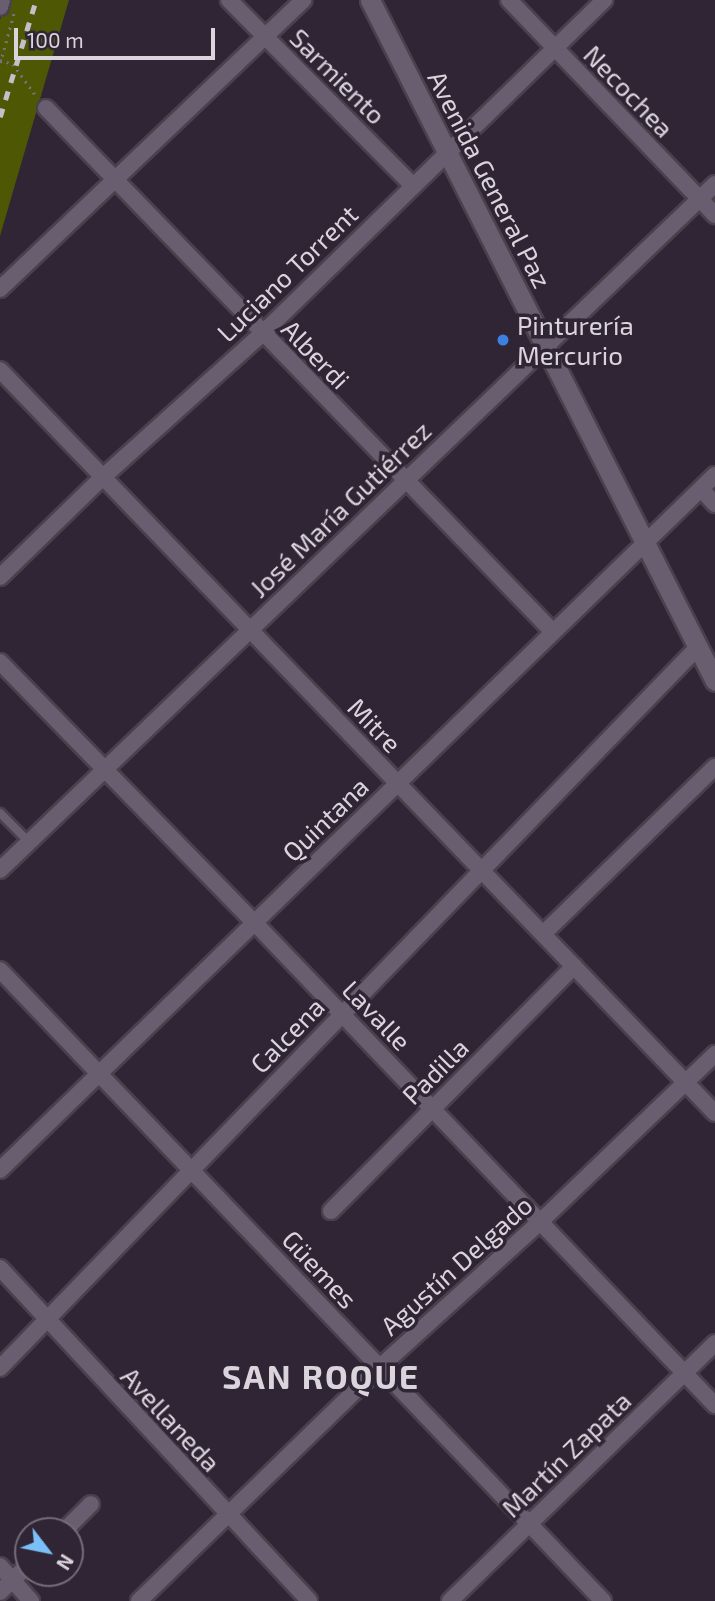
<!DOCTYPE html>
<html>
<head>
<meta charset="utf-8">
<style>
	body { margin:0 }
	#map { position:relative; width:715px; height:1601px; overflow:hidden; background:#2f2534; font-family:"Exo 2",sans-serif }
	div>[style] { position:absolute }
	.green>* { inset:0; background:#4d5704 }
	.path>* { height:2.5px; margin-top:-1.25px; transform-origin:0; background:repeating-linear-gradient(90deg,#78707c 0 2px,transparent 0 7px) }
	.roads { filter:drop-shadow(2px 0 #4a414d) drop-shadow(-2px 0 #4a414d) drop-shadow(0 2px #4a414d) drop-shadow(0 -2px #4a414d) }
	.service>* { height:8px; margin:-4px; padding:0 4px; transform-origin:4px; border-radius:4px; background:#695e6f }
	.minor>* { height:16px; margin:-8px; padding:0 8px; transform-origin:8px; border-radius:8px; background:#695e6f }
	.secondary>* { height:19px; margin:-9.5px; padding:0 9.5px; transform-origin:9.5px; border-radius:9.5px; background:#695e6f }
	.rail>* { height:4.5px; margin-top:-2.25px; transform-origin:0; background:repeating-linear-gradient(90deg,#c6bfc9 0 9px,transparent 0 18px) }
	.dots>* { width:19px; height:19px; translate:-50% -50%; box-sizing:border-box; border:4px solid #2f2534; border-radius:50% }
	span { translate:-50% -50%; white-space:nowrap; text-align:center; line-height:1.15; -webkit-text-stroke:7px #2f2534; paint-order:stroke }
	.street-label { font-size:26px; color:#dad4dd }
	.poi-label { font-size:26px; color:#dad4dd }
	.left { translate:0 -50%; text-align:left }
	.district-label { font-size:33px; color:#dad4dd; font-weight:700; letter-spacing:2px }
	.north { position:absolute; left:14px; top:1517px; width:70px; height:70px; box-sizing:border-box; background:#2f2534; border:2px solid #736b78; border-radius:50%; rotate:122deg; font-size:19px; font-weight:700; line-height:28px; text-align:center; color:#dad4dd }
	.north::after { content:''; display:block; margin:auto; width:24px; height:32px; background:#7abff8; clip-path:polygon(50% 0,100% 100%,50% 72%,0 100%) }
	.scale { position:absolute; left:14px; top:28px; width:201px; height:32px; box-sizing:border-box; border:4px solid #dad4dd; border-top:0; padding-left:9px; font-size:21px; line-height:24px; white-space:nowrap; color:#dad4dd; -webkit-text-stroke:5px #2f2534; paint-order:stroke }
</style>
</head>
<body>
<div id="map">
	<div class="green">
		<i style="clip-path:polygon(6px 0,69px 0,0 236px,0 20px)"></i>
	</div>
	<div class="path">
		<i style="left:0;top:60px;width:14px;rotate:17deg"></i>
		<i style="left:13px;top:64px;width:41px;rotate:54deg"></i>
		<i style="left:0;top:63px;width:52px;rotate:-74.4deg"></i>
	</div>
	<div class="roads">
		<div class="service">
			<i style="left:0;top:813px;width:41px;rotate:45deg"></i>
		</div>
		<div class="minor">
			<i style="left:229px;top:0;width:260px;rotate:45.3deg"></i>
			<i style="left:509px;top:0;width:298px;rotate:46.2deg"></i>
			<i style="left:0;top:7px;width:7px;rotate:-74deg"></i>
			<i style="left:46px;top:108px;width:729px;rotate:45.94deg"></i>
			<i style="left:0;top:289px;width:419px;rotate:-43.6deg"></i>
			<i style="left:0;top:370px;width:1031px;rotate:46.1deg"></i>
			<i style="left:701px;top:489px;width:21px;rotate:47deg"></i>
			<i style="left:0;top:577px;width:144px;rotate:-44.2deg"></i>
			<i style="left:103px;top:477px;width:215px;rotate:-42deg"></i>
			<i style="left:263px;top:333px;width:477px;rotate:-44.3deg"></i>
			<i style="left:0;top:662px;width:363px;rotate:45.7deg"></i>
			<i style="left:254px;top:922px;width:668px;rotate:46.34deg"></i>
			<i style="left:0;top:870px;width:991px;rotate:-43.81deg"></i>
			<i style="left:543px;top:934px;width:240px;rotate:-44.2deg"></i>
			<i style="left:0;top:970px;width:873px;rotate:46.3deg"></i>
			<i style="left:0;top:1170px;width:997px;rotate:-44.19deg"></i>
			<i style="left:331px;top:1211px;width:345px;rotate:-45.2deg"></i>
			<i style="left:0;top:1268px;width:454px;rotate:47.1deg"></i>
			<i style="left:0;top:1368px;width:1004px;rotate:-45.93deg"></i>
			<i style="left:64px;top:1531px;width:38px;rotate:-45deg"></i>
			<i style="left:0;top:1566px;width:47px;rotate:48.5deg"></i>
			<i style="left:0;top:1592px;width:39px;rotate:-44deg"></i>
			<i style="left:139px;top:1601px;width:334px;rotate:-44.2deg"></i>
			<i style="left:379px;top:1368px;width:217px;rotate:-42.2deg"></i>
			<i style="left:540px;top:1222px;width:243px;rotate:-43.8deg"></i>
			<i style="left:450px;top:1601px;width:370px;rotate:-44.2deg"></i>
		</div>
		<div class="secondary">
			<i style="left:370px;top:0;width:763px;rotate:63.13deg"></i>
		</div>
	</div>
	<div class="rail">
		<i style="left:0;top:117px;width:122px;rotate:-72.9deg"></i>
	</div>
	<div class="dots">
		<i style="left:503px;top:340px;background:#3f7fe0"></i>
	</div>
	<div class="street-label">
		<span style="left:338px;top:76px;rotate:45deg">Sarmiento</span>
		<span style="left:629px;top:91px;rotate:46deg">Necochea</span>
		<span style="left:490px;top:179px;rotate:63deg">Avenida General Paz</span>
		<span style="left:287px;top:273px;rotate:-44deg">Luciano Torrent</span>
		<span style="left:316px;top:354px;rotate:46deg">Alberdi</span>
		<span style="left:340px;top:509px;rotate:-44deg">José María Gutiérrez</span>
		<span style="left:375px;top:725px;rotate:46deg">Mitre</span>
		<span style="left:325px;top:819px;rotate:-44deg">Quintana</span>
		<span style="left:377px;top:1015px;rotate:46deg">Lavalle</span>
		<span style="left:287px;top:1035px;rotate:-46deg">Calcena</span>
		<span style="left:435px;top:1071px;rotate:-45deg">Padilla</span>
		<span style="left:456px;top:1265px;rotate:-42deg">Agustín Delgado</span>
		<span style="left:320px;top:1269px;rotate:47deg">Güemes</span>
		<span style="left:171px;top:1419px;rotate:47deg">Avellaneda</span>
		<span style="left:566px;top:1454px;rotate:-44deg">Martín Zapata</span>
	</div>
	<div class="poi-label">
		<span class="left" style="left:517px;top:340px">Pinturería<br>Mercurio</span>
	</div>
	<div class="district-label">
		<span style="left:321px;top:1377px">SAN ROQUE</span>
	</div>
	<div class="north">N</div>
	<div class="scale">100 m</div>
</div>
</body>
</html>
